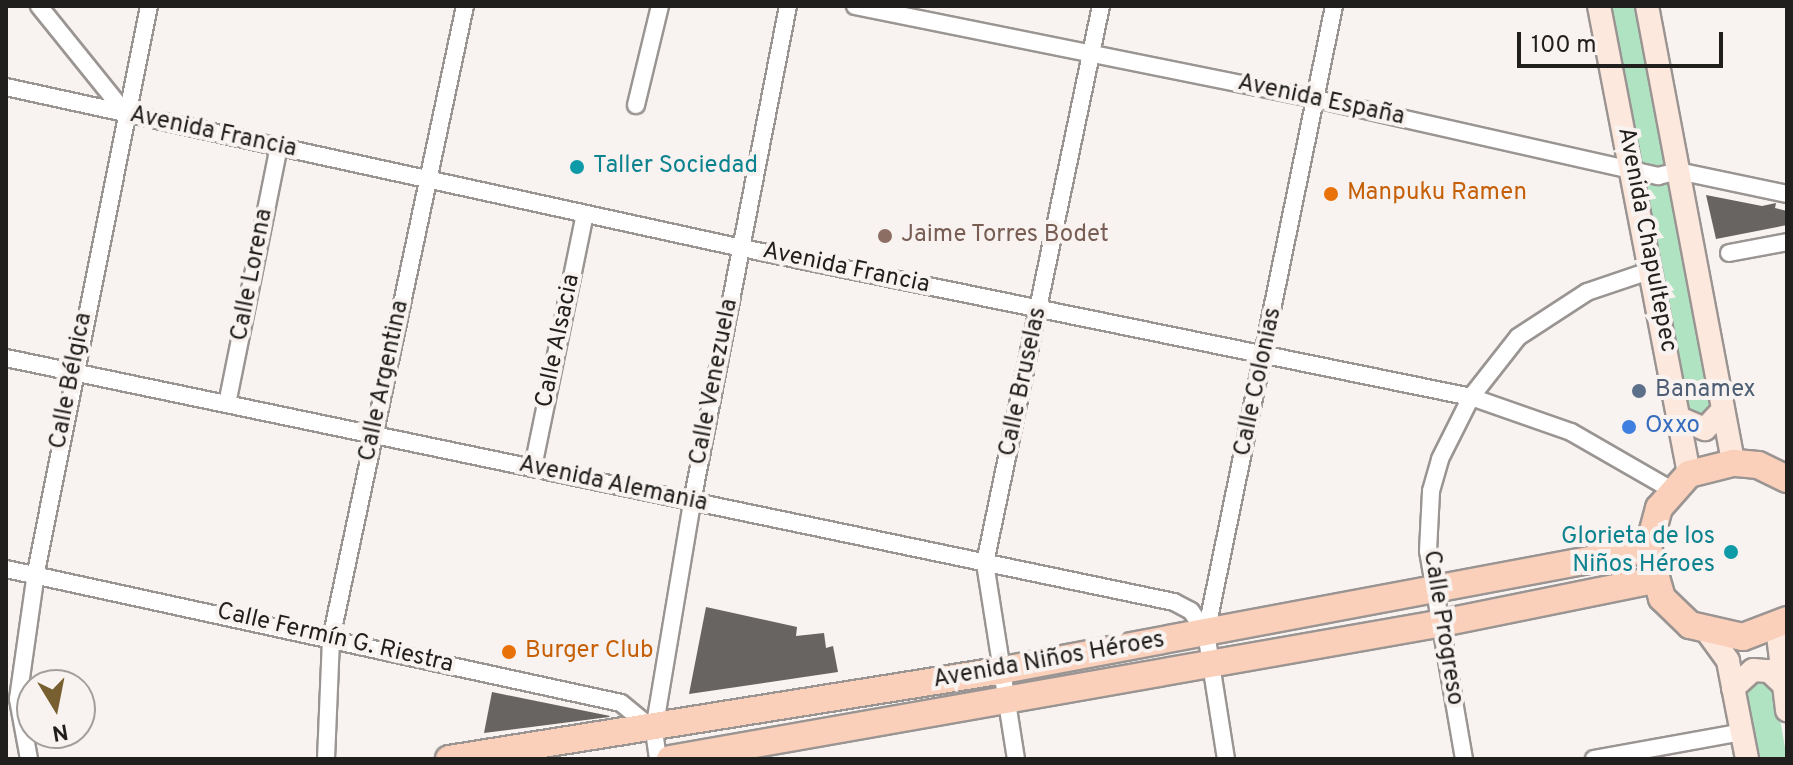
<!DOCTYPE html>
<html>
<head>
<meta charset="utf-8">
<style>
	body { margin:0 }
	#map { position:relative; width:1793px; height:765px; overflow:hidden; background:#f8f3f0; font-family:Overpass,sans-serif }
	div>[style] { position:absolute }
	.green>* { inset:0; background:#b0e3c2 }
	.building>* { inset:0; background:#676461 }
	.roads { filter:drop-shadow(2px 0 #9a9593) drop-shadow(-2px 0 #9a9593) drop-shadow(0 2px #9a9593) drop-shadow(0 -2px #9a9593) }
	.street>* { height:16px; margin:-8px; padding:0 8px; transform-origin:8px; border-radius:8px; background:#fff }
	.secondary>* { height:22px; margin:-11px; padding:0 11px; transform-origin:11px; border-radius:11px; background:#fde8dd }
	.primary>* { height:26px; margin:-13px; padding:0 13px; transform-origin:13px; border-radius:13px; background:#fbd0bb }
	.dots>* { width:22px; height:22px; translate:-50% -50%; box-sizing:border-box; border:4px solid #f8f3f0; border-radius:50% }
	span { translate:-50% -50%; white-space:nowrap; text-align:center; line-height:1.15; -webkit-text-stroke:8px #f8f3f0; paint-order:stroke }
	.street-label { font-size:24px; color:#201f1e }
	.culture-label { font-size:24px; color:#0d838f }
	.left { translate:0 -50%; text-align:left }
	.right { translate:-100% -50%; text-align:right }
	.food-label { font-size:24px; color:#c56008 }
	.education-label { font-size:24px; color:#785e54 }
	.service-label { font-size:24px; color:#4e5e75 }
	.shop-label { font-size:24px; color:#366cbe }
	.frame { position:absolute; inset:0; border:8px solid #201f1e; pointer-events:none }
	.north { position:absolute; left:16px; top:669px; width:80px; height:80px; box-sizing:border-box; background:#f8f3f0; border:2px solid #a29e9c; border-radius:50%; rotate:170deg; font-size:22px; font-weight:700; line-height:32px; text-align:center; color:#201f1e }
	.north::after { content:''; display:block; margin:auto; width:28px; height:36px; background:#775f2f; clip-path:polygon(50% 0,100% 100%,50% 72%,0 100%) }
	.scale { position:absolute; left:1517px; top:32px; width:206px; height:36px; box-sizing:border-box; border:4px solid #201f1e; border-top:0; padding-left:10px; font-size:24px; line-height:28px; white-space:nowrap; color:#201f1e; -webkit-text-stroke:6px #f8f3f0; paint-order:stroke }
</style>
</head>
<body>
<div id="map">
	<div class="green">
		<i style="clip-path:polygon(1610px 6px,1636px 6px,1668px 166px,1641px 166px)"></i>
		<i style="clip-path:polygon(1644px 179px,1670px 179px,1714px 418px,1690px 415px)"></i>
		<i style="clip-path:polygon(1773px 679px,1787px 759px,1756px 759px,1743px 680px)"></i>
	</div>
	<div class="building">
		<i style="clip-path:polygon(1706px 195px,1762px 206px,1776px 203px,1775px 208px,1787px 211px,1787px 225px,1716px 239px)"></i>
		<i style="clip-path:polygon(706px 607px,797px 627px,796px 636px,824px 633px,826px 648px,833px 646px,838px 672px,689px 694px)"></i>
		<i style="clip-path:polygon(492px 692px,610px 716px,609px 717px,484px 733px)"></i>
	</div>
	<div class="roads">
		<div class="street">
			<i style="left:39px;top:6px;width:139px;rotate:51.1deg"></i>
			<i style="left:855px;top:6px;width:470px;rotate:11.4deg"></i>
			<i style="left:1316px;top:99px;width:351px;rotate:12.7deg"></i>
			<i style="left:1658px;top:176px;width:21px;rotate:-14deg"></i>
			<i style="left:1678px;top:171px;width:111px;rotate:11.9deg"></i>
			<i style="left:6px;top:87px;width:753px;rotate:12.34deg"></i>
			<i style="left:742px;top:248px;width:744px;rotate:11.55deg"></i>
			<i style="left:1471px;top:397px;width:106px;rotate:19.3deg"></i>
			<i style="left:1571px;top:432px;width:116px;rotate:29.9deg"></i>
			<i style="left:636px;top:105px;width:102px;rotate:-76.4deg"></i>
			<i style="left:1729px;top:253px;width:59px;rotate:-10.7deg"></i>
			<i style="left:6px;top:358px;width:1193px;rotate:11.8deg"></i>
			<i style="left:1174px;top:602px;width:19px;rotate:28deg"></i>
			<i style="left:1191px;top:611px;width:27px;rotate:56deg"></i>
			<i style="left:227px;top:404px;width:262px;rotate:-78.6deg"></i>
			<i style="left:533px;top:467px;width:258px;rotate:-78.4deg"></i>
			<i style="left:6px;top:569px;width:629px;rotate:12.29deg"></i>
			<i style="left:621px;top:703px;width:43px;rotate:39.3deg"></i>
			<i style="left:29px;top:759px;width:61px;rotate:-100.4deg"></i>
			<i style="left:18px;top:699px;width:128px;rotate:-81.9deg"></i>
			<i style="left:36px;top:572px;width:577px;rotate:-78.71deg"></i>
			<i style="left:326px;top:759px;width:120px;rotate:-87.6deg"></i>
			<i style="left:331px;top:639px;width:647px;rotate:-78.05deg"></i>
			<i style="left:658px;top:759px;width:29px;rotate:-98deg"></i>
			<i style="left:654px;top:730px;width:231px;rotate:-80.5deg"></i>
			<i style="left:692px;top:502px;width:505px;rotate:-79.05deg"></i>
			<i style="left:1016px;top:759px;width:198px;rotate:-99deg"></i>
			<i style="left:985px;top:563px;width:569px;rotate:-78.24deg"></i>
			<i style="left:1226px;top:759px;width:128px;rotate:-99deg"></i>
			<i style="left:1206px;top:633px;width:640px;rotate:-78.46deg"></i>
			<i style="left:1464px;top:759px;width:211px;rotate:-99.8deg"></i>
			<i style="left:1428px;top:551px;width:60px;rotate:-87.1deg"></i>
			<i style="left:1431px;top:491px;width:33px;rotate:-74deg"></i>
			<i style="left:1440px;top:459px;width:69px;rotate:-63.4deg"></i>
			<i style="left:1471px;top:397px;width:76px;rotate:-51.9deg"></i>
			<i style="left:1518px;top:337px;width:82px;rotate:-33.1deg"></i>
			<i style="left:1587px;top:292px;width:69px;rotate:-18.7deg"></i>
			<i style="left:1594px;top:759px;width:150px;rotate:-10.3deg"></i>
		</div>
		<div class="secondary">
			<i style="left:1599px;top:6px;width:477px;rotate:79.1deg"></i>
			<i style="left:1647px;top:6px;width:465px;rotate:79.3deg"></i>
			<i style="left:1681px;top:419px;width:26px;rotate:23deg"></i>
			<i style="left:1705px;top:429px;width:26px;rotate:-47deg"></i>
			<i style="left:1777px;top:627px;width:84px;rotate:83.1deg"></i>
			<i style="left:1708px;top:633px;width:34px;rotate:54deg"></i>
			<i style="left:1728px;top:661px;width:100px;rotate:79deg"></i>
			<i style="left:1733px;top:688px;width:27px;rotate:-42deg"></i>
			<i style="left:1753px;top:670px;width:16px;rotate:4deg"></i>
			<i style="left:1769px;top:671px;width:16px;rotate:43deg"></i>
		</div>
		<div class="primary">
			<i style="left:1787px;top:479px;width:32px;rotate:-154deg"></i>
			<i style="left:1758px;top:465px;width:25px;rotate:-175deg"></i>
			<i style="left:1733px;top:463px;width:45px;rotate:166deg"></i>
			<i style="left:1689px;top:474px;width:45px;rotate:131.4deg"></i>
			<i style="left:1659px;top:508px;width:42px;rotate:105deg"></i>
			<i style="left:1648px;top:549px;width:51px;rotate:74.1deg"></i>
			<i style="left:1662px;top:598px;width:39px;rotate:44deg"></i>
			<i style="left:1690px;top:625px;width:54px;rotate:12.8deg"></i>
			<i style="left:1743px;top:637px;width:47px;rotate:-21.1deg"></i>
			<i style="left:449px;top:759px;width:556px;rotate:-9.11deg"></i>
			<i style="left:998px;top:671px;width:661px;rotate:-10.63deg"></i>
			<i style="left:670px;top:759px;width:779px;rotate:-9.98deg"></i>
			<i style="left:1437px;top:624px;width:220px;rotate:-11.5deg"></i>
		</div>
	</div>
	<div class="dots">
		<i style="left:577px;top:167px;background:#0f9aa8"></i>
		<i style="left:1331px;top:194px;background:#e8710a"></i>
		<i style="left:885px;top:236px;background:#8d6e63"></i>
		<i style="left:1639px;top:391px;background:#5c6f8a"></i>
		<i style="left:1629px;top:427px;background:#3f7fe0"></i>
		<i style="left:1731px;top:552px;background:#0f9aa8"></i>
		<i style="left:509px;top:652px;background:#e8710a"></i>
	</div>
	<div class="street-label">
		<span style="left:1321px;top:101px;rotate:12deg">Avenida España</span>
		<span style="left:213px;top:133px;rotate:12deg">Avenida Francia</span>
		<span style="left:1646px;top:240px;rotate:79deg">Avenida Chapultepec</span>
		<span style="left:846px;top:269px;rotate:12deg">Avenida Francia</span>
		<span style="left:253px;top:275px;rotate:-79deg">Calle Lorena</span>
		<span style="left:559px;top:341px;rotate:-78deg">Calle Alsacia</span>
		<span style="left:72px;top:381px;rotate:-79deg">Calle Bélgica</span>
		<span style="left:385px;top:381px;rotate:-78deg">Calle Argentina</span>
		<span style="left:715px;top:382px;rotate:-79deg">Calle Venezuela</span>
		<span style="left:1024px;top:382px;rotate:-78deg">Calle Bruselas</span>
		<span style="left:1259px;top:382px;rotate:-78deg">Calle Colonias</span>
		<span style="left:613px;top:485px;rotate:12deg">Avenida Alemania</span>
		<span style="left:1442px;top:628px;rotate:81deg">Calle Progreso</span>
		<span style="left:335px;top:639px;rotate:13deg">Calle Fermín G. Riestra</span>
		<span style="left:1049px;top:661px;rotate:-10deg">Avenida Niños Héroes</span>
	</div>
	<div class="culture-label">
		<span class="left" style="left:593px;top:167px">Taller Sociedad</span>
		<span class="right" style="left:1715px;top:552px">Glorieta de los<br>Niños Héroes</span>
	</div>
	<div class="food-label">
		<span class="left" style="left:1347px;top:194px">Manpuku Ramen</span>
		<span class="left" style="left:525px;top:652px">Burger Club</span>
	</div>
	<div class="education-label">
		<span class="left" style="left:901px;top:236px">Jaime Torres Bodet</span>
	</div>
	<div class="service-label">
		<span class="left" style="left:1655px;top:391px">Banamex</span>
	</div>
	<div class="shop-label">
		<span class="left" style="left:1645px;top:427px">Oxxo</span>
	</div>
	<div class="frame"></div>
	<div class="north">N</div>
	<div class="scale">100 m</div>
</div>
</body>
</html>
